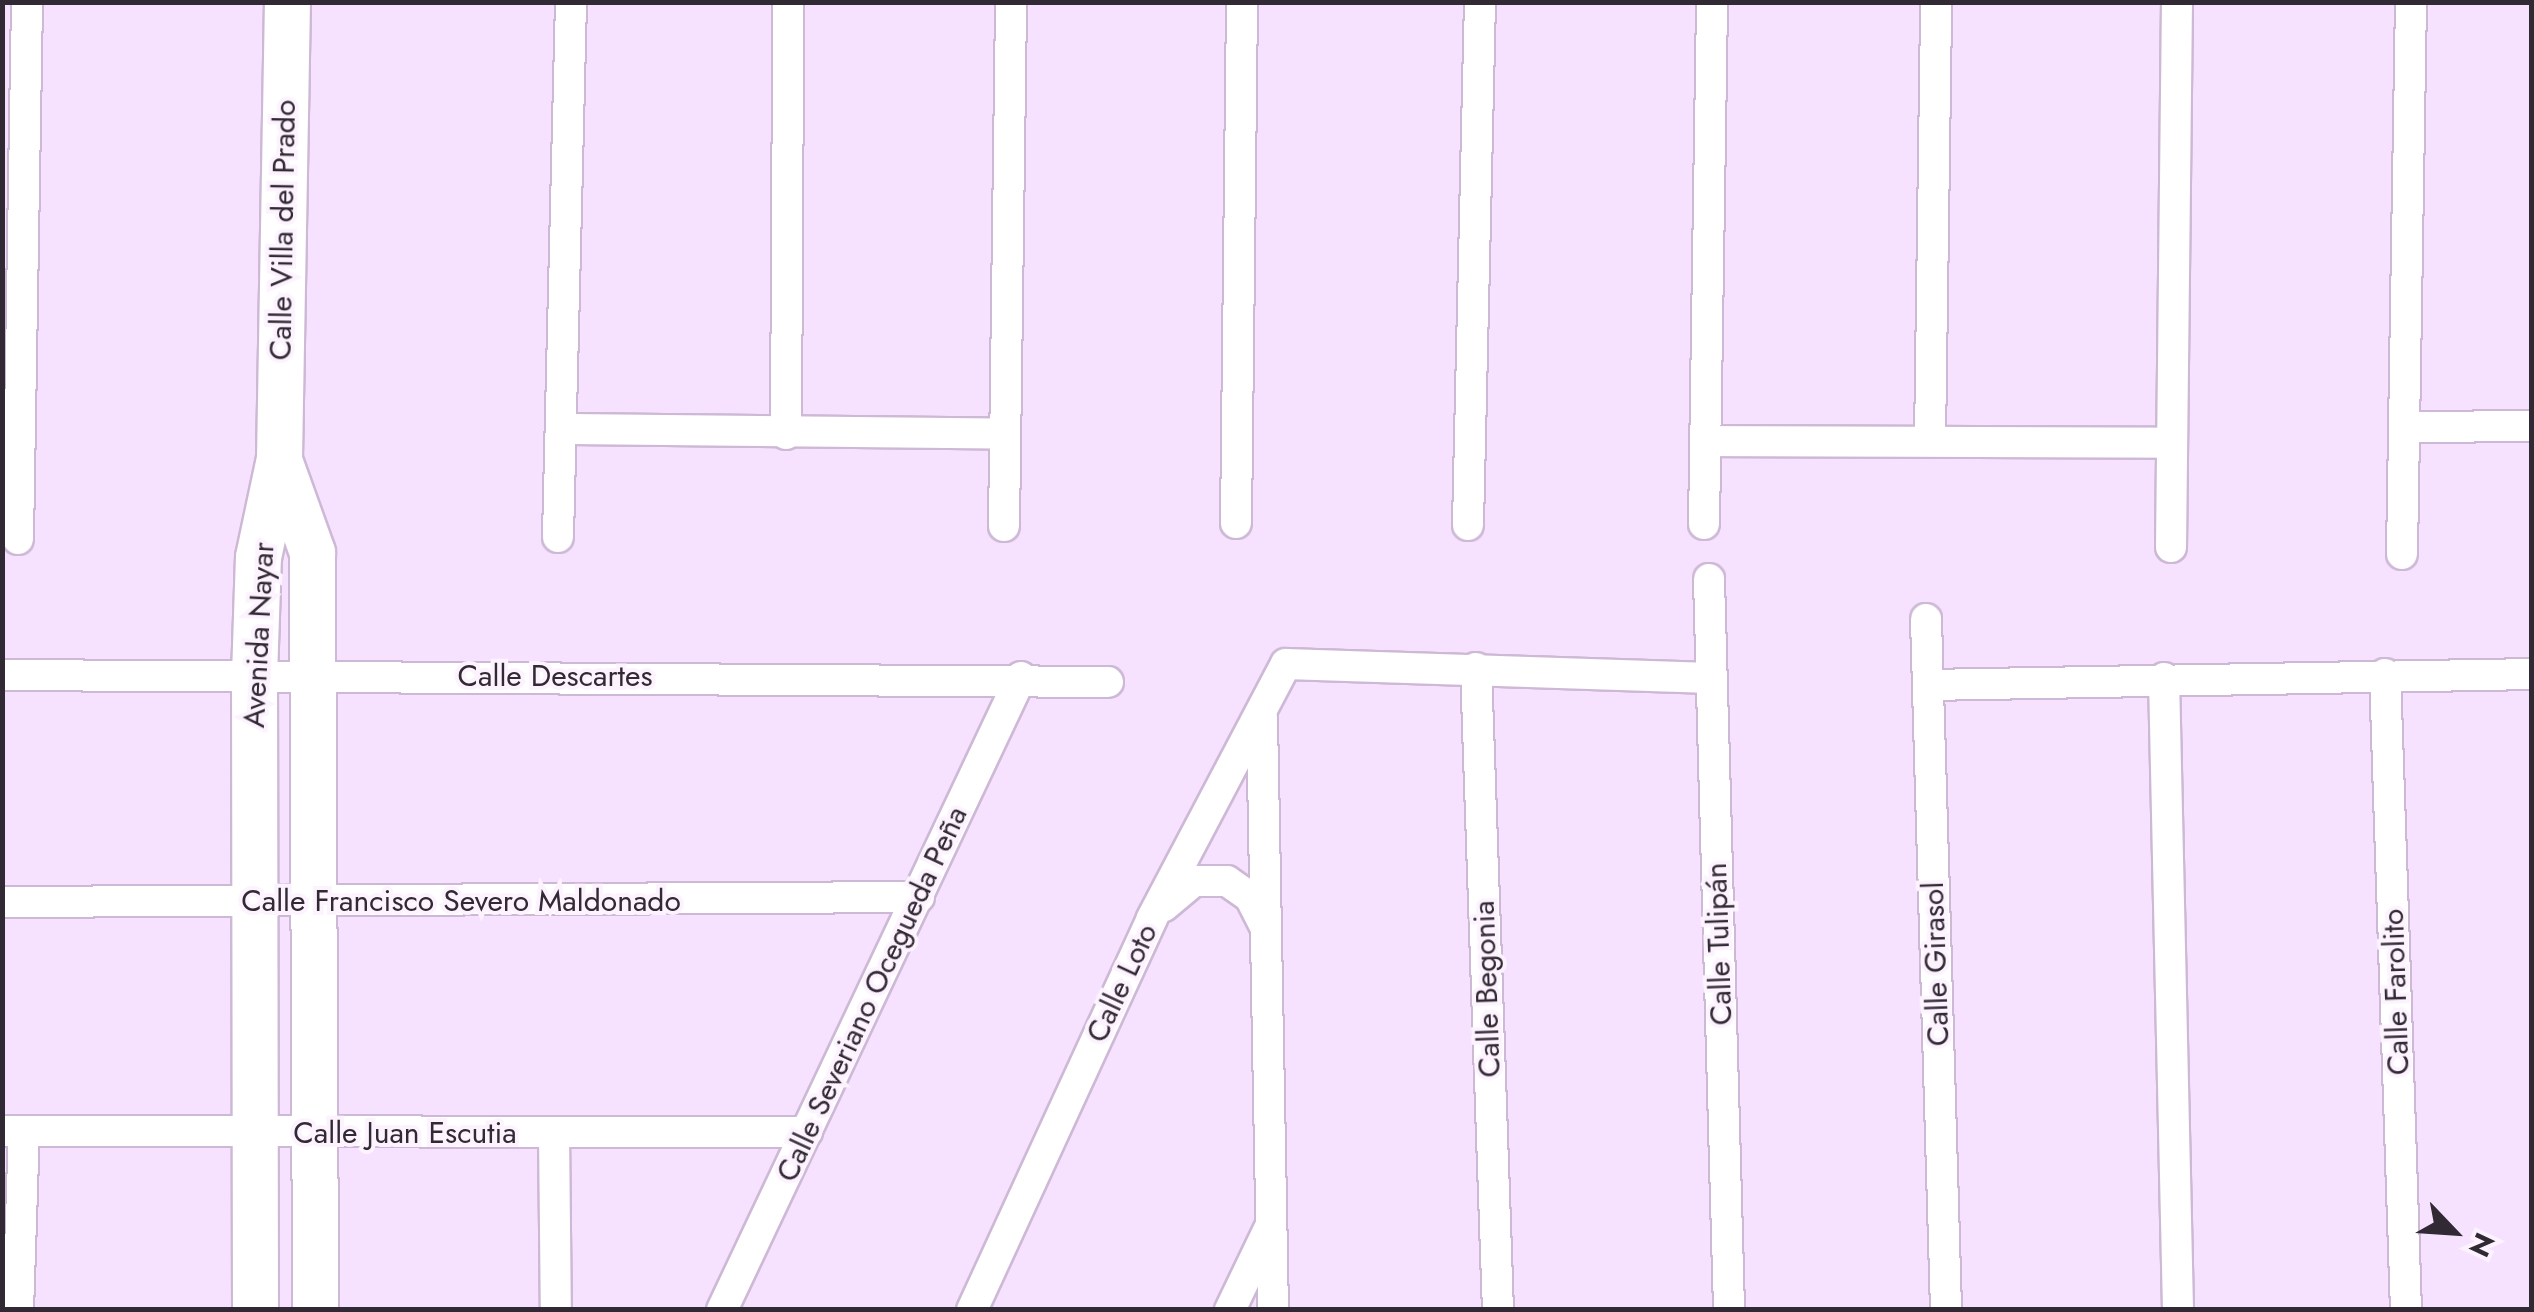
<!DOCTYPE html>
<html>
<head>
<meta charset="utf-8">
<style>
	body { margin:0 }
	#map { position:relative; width:2534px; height:1312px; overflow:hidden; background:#f6e1fe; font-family:Jost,sans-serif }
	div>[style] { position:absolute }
	.roads { filter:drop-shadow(2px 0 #cdb9d5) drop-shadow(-2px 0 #cdb9d5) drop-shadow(0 2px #cdb9d5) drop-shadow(0 -2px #cdb9d5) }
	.street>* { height:30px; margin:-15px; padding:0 15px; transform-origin:15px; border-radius:15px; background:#fff }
	.secondary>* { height:45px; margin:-22.5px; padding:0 22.5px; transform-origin:22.5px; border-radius:22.5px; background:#fff }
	span { translate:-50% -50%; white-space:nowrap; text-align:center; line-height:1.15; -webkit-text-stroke:8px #fcf3ff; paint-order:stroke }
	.street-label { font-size:30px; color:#312934 }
	.frame { position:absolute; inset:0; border:5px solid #312934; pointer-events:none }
	.north { position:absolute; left:2404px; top:1182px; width:100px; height:100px; -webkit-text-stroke:8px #fcf3ff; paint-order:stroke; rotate:115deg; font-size:28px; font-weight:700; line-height:40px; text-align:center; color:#312934 }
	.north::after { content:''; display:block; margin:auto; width:35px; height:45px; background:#312934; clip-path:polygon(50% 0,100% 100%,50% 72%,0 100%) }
</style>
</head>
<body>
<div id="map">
	<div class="roads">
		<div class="street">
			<i style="left:2404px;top:427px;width:128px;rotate:-0.4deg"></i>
			<i style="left:562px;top:429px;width:442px;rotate:0.6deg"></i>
			<i style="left:786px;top:434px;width:432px;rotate:-89.7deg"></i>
			<i style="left:1707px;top:441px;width:465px;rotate:0.2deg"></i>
			<i style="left:1930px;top:441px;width:439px;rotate:-89.2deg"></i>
			<i style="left:1236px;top:523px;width:521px;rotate:-89.34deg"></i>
			<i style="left:1704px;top:524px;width:522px;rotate:-89.12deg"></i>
			<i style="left:1468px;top:525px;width:523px;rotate:-88.69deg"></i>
			<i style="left:1004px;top:526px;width:524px;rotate:-89.23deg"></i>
			<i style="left:558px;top:537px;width:535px;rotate:-88.61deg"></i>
			<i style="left:18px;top:539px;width:537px;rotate:-89.04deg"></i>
			<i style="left:2171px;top:547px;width:545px;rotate:-89.37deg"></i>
			<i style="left:2402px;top:554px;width:552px;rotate:-89.07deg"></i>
			<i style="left:1709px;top:579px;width:731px;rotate:88.43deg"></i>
			<i style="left:1926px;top:619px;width:691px;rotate:88.34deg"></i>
			<i style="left:1476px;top:668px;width:642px;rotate:88.04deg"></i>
			<i style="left:2385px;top:674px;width:636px;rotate:88.11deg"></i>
			<i style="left:2px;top:675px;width:1106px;rotate:0.36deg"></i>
			<i style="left:2164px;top:678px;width:632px;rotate:88.73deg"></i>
			<i style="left:1928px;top:685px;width:604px;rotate:-1.04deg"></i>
			<i style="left:1262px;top:718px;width:592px;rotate:88.94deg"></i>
			<i style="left:2px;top:902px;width:917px;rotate:-0.31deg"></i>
			<i style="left:1164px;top:906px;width:39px;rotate:-40deg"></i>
			<i style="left:1194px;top:881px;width:33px"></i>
			<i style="left:1227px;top:881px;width:28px;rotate:35deg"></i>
			<i style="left:1250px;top:897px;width:33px;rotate:63deg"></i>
			<i style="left:2px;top:1131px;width:805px;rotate:0.07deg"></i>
			<i style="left:554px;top:1133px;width:177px;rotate:89.4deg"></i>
			<i style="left:18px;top:1310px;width:179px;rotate:-88.1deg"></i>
			<i style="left:722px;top:1310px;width:700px;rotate:-64.72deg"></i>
			<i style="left:972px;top:1310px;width:431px;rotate:-65.3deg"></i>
			<i style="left:1152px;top:918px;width:287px;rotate:-62.2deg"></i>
			<i style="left:1286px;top:664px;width:425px;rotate:1.9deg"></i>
			<i style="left:1230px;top:1310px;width:92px;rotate:-64.3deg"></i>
		</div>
		<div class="secondary">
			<i style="left:279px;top:460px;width:98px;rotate:70.3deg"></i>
			<i style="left:312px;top:552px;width:758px;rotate:89.77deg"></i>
			<i style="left:255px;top:1310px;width:634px;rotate:-90.09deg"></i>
			<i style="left:254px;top:676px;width:119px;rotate:-88.1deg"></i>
			<i style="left:258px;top:557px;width:101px;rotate:-78deg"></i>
			<i style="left:279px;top:458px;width:456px;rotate:-89deg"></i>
		</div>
	</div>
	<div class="street-label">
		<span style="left:283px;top:230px;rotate:-89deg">Calle Villa del Prado</span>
		<span style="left:259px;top:635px;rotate:-87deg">Avenida Nayar</span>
		<span style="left:555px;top:676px">Calle Descartes</span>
		<span style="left:461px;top:901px">Calle Francisco Severo Maldonado</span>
		<span style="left:1719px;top:944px;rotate:-92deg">Calle Tulipán</span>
		<span style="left:1936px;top:964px;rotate:-92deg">Calle Girasol</span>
		<span style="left:1122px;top:983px;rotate:-65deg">Calle Loto</span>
		<span style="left:1487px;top:989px;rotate:-92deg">Calle Begonia</span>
		<span style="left:2396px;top:992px;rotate:-92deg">Calle Farolito</span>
		<span style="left:872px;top:994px;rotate:-65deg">Calle Severiano Ocegueda Peña</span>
		<span style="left:405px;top:1133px">Calle Juan Escutia</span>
	</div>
	<div class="frame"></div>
	<div class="north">N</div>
</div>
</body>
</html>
